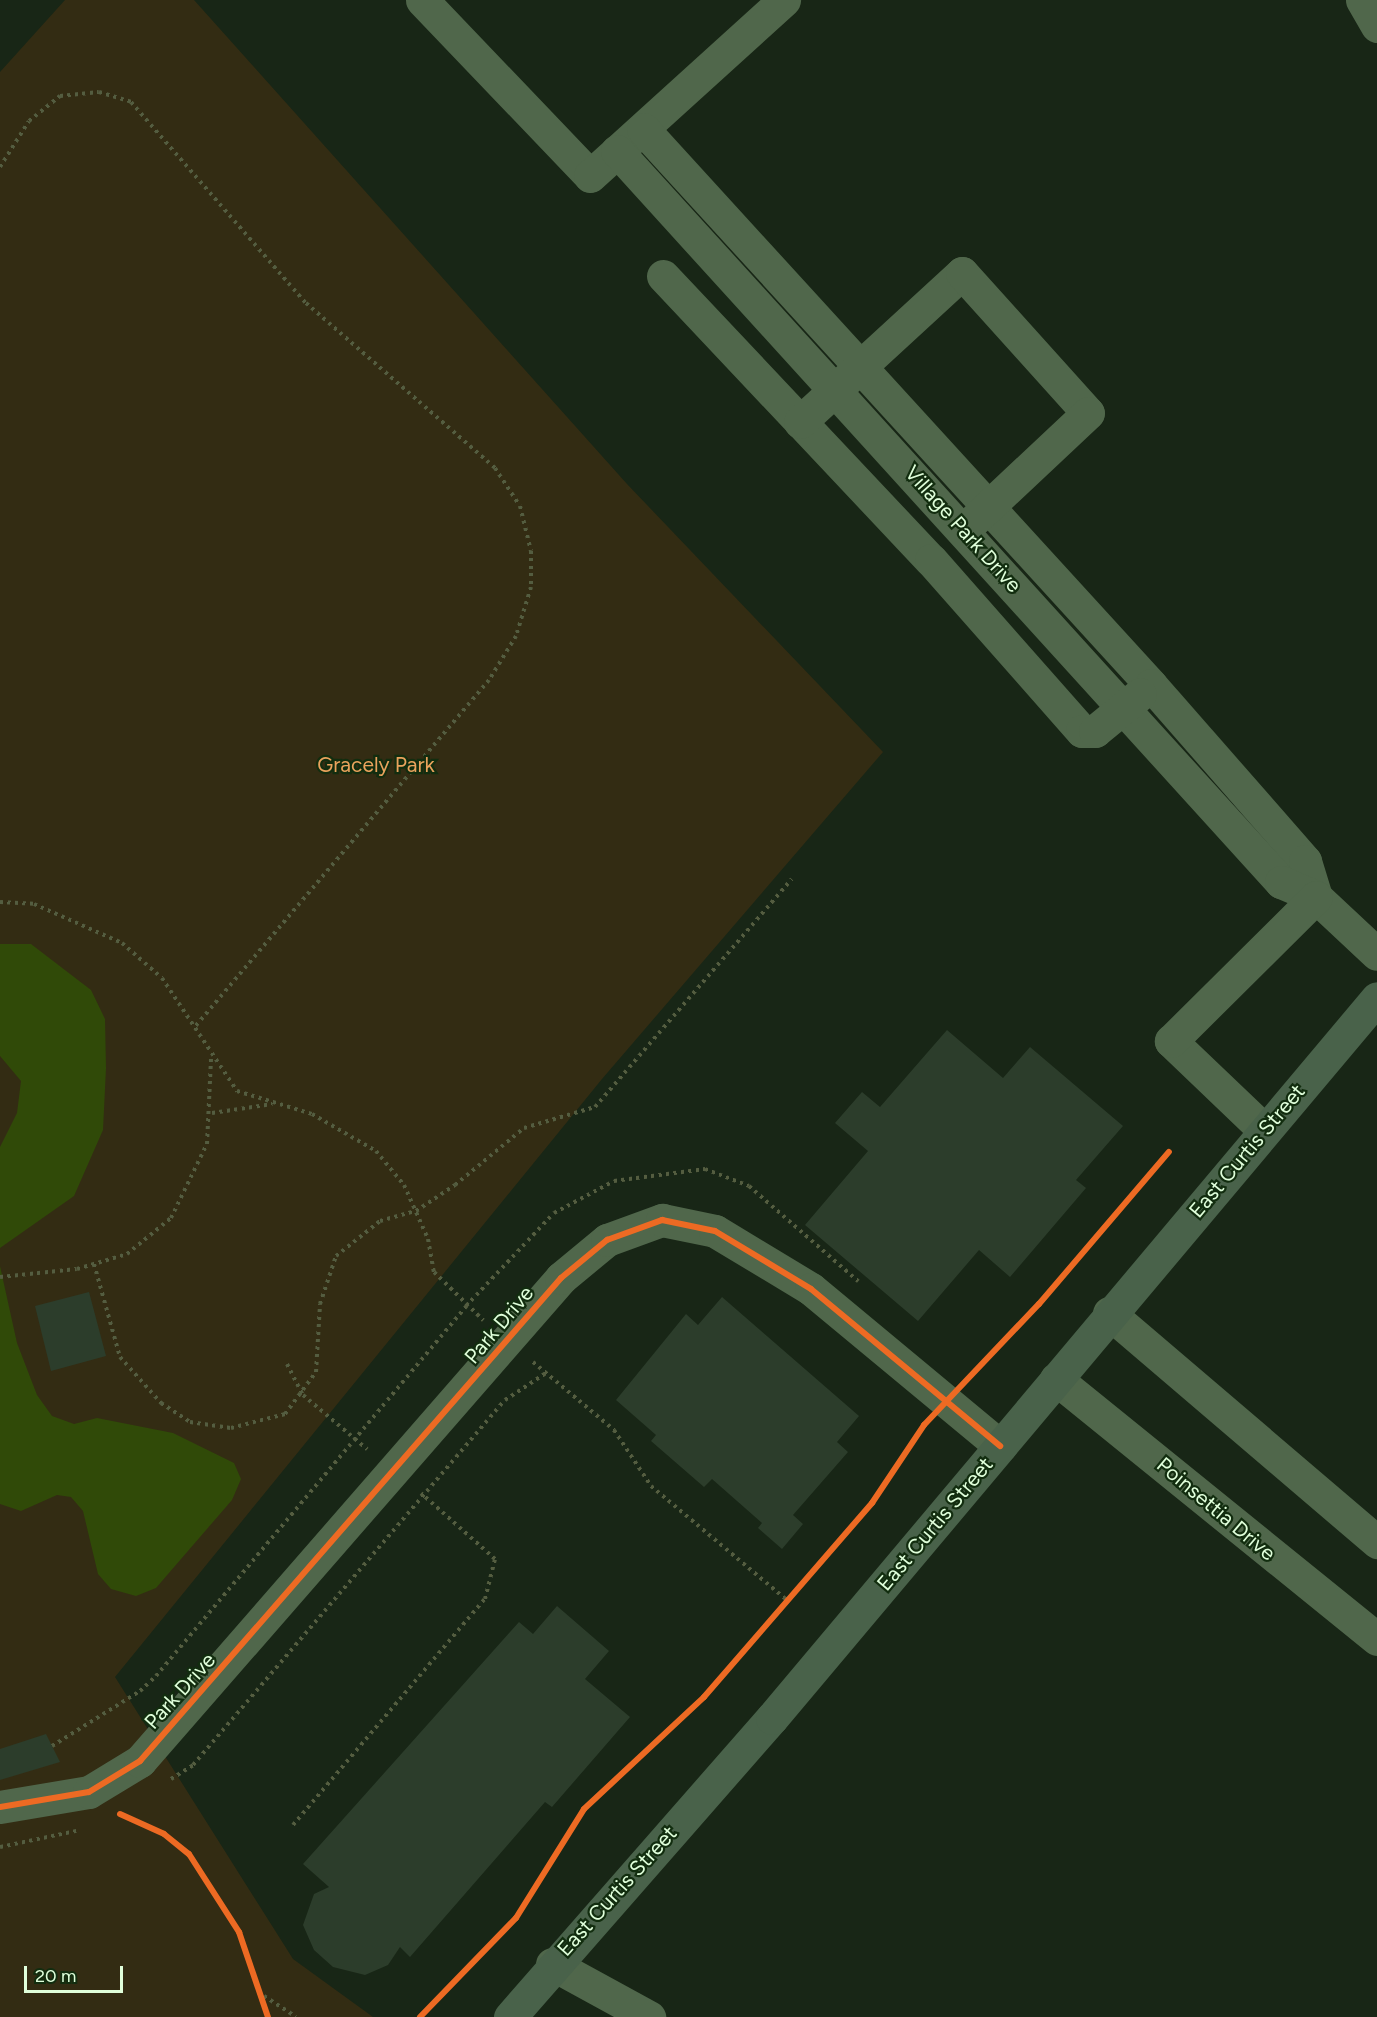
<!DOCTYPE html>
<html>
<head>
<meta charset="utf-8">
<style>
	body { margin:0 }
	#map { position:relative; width:1377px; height:2017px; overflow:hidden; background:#182616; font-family:Figtree,sans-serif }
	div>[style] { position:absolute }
	.green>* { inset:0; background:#332c13 }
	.water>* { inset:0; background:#304a08 }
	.building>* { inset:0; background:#2c3d2b }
	.path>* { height:4px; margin-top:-2px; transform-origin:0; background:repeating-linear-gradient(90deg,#545d40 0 3px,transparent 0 7.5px) }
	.minor>* { height:33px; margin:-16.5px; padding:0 16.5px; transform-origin:16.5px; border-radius:16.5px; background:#50674b }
	.major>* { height:33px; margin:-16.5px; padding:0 16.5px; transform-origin:16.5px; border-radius:16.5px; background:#49624a }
	.cycleway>* { height:6px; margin:-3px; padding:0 3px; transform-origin:3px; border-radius:3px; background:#ed6a23 }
	span { translate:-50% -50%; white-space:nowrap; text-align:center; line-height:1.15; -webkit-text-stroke:4.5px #122d0f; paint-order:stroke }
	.street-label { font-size:21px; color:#e0ffdb }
	.park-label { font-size:21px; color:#e9a35d }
	.scale { position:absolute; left:24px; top:1966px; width:99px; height:27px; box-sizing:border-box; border:3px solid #e0ffdb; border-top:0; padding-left:8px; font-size:18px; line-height:21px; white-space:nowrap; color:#e0ffdb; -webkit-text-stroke:4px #122d0f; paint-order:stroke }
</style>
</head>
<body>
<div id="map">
	<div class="green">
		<i style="clip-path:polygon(65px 0,194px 0,627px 484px,883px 752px,602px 1079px,115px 1677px,293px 1959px,373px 2017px,0 2017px,0 72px)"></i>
	</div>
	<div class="water">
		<i style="clip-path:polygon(0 944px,31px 944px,91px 990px,105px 1019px,106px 1068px,103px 1130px,74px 1196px,0 1248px,0 1147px,17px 1113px,21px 1081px,0 1056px)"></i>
		<i style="clip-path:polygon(0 1266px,17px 1343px,37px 1395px,52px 1416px,74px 1424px,97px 1418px,173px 1433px,234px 1463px,241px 1479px,232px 1500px,156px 1588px,136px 1596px,111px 1589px,98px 1574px,83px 1511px,71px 1497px,57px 1495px,21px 1511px,0 1504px)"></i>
	</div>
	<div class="building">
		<i style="clip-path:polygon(947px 1030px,1003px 1078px,1030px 1047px,1123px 1126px,1076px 1180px,1086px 1188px,1010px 1277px,979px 1250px,918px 1321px,805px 1225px,868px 1151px,835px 1123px,862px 1092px,880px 1107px)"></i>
		<i style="clip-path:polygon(89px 1292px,106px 1356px,51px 1371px,35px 1306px)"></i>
		<i style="clip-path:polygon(722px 1297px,859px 1416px,837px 1442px,848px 1452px,793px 1515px,803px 1524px,782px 1549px,758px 1528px,762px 1523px,712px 1479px,704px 1487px,651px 1441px,656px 1435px,616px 1400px,686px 1314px,698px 1325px)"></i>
		<i style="clip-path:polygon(557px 1606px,609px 1651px,585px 1679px,630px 1717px,552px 1807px,545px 1802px,410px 1957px,400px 1947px,388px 1965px,365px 1975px,333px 1967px,314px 1950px,303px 1925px,314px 1894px,329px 1887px,303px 1864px,519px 1622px,533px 1634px)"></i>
		<i style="clip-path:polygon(46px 1734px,60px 1762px,0 1780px,0 1749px)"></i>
	</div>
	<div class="path">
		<i style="left:0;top:167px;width:54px;rotate:-57.8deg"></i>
		<i style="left:29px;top:121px;width:40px;rotate:-39deg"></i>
		<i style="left:60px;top:96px;width:39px;rotate:-6deg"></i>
		<i style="left:99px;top:92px;width:34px;rotate:17deg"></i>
		<i style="left:131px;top:102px;width:267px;rotate:49deg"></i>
		<i style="left:306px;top:303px;width:251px;rotate:41.1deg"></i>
		<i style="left:495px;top:468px;width:45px;rotate:56.7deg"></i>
		<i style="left:520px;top:506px;width:46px;rotate:76.3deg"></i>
		<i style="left:531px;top:551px;width:36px;rotate:90deg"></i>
		<i style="left:531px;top:587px;width:51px;rotate:107deg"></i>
		<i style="left:516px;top:636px;width:52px;rotate:121.5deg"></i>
		<i style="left:489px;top:680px;width:456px;rotate:130.3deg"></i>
		<i style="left:0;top:902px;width:34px;rotate:3deg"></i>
		<i style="left:34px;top:904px;width:96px;rotate:23.9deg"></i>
		<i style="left:122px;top:943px;width:53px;rotate:41.2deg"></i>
		<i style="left:162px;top:978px;width:136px;rotate:56.4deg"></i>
		<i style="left:237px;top:1091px;width:78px;rotate:17deg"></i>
		<i style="left:312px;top:1114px;width:74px;rotate:30deg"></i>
		<i style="left:376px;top:1151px;width:44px;rotate:50.5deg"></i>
		<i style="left:404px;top:1185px;width:59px;rotate:66deg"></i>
		<i style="left:428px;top:1239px;width:34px;rotate:80deg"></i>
		<i style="left:434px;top:1272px;width:69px;rotate:44.4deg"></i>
		<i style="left:212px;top:1113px;width:61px;rotate:-8.5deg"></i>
		<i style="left:94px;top:1264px;width:97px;rotate:74.4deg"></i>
		<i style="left:120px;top:1357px;width:62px;rotate:48.3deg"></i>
		<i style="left:161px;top:1403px;width:35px;rotate:33deg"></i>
		<i style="left:190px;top:1422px;width:41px;rotate:8.3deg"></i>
		<i style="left:231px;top:1428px;width:56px;rotate:-14.5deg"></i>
		<i style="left:285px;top:1414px;width:52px;rotate:-53.6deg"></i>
		<i style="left:316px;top:1372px;width:68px;rotate:-86.6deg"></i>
		<i style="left:320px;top:1304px;width:51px;rotate:-71.6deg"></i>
		<i style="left:336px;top:1256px;width:56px;rotate:-38.5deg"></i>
		<i style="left:380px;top:1221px;width:37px;rotate:-16deg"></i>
		<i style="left:416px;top:1211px;width:47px;rotate:-33.7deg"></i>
		<i style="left:455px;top:1185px;width:89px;rotate:-39.6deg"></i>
		<i style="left:524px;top:1128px;width:74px;rotate:-16.5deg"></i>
		<i style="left:595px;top:1107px;width:301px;rotate:-49.2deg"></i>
		<i style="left:0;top:1277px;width:77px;rotate:-5.9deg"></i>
		<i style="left:77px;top:1269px;width:52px;rotate:-16.7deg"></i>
		<i style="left:127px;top:1254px;width:57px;rotate:-39.3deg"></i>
		<i style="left:171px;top:1218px;width:82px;rotate:-64.1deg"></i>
		<i style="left:207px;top:1144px;width:86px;rotate:-87.3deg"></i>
		<i style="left:533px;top:1362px;width:106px;rotate:40deg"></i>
		<i style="left:614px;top:1430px;width:67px;rotate:56.5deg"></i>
		<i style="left:651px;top:1486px;width:180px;rotate:40deg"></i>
		<i style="left:287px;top:1364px;width:35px;rotate:63deg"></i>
		<i style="left:303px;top:1395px;width:84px;rotate:40.2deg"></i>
		<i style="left:52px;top:1746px;width:104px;rotate:-32deg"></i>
		<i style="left:140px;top:1691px;width:22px;rotate:-43deg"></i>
		<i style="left:156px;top:1676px;width:483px;rotate:-50deg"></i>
		<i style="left:466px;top:1306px;width:128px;rotate:-46.6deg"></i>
		<i style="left:554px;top:1213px;width:68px;rotate:-28.1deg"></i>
		<i style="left:614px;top:1181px;width:92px;rotate:-7.5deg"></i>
		<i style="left:705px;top:1169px;width:47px;rotate:21.1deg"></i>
		<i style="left:749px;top:1186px;width:145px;rotate:41.1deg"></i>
		<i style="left:171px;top:1779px;width:26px;rotate:-32deg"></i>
		<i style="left:193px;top:1765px;width:480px;rotate:-49.5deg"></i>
		<i style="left:505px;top:1400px;width:49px;rotate:-33.4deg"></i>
		<i style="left:293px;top:1825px;width:297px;rotate:-49.7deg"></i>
		<i style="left:485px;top:1599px;width:41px;rotate:-76deg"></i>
		<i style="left:495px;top:1559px;width:99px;rotate:-138.3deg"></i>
		<i style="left:0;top:1847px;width:78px;rotate:-11.9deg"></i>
		<i style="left:264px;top:1996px;width:38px;rotate:33deg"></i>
	</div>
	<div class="minor">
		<i style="left:422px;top:0;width:243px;rotate:46.3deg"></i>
		<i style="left:590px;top:176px;width:262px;rotate:-42.2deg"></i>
		<i style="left:1362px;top:0;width:30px;rotate:60deg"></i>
		<i style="left:643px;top:129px;width:753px;rotate:47.58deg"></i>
		<i style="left:1151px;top:685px;width:234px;rotate:48.8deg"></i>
		<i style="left:1305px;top:861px;width:38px;rotate:73deg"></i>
		<i style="left:617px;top:151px;width:988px;rotate:47.75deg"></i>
		<i style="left:1281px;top:882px;width:38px;rotate:23deg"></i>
		<i style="left:1316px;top:897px;width:83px;rotate:43.1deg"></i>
		<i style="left:663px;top:276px;width:390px;rotate:46.7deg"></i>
		<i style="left:931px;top:560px;width:228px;rotate:48.6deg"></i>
		<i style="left:1082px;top:731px;width:13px"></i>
		<i style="left:1095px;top:731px;width:58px;rotate:-39.4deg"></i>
		<i style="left:800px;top:422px;width:220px;rotate:-42.6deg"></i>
		<i style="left:962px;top:273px;width:188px;rotate:48deg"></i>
		<i style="left:1088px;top:413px;width:159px;rotate:136.8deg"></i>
		<i style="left:1264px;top:1130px;width:129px;rotate:-136.3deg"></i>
		<i style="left:1171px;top:1041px;width:204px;rotate:-44.8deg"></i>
		<i style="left:1109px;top:1313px;width:353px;rotate:40.5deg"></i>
		<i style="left:1056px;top:1379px;width:413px;rotate:39deg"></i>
		<i style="left:0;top:1807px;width:90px;rotate:-9.6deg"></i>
		<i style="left:89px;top:1792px;width:60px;rotate:-31.3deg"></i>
		<i style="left:140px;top:1761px;width:641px;rotate:-48.92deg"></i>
		<i style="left:561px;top:1278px;width:60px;rotate:-39.6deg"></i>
		<i style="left:607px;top:1240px;width:59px;rotate:-20deg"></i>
		<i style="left:662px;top:1220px;width:54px;rotate:11.7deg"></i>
		<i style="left:715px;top:1231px;width:112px;rotate:31.1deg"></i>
		<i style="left:811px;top:1289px;width:246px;rotate:39.7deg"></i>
		<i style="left:552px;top:1964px;width:111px;rotate:28.7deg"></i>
	</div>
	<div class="major">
		<i style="left:510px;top:2017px;width:398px;rotate:-48.8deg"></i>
		<i style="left:772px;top:1718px;width:940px;rotate:-49.96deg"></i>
	</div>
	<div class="cycleway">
		<i style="left:0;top:1807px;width:90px;rotate:-9.6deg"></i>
		<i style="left:89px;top:1792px;width:60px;rotate:-31.3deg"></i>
		<i style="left:140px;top:1761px;width:641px;rotate:-48.92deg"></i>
		<i style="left:561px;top:1278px;width:60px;rotate:-39.6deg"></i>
		<i style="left:607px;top:1240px;width:59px;rotate:-20deg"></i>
		<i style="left:662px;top:1220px;width:54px;rotate:11.7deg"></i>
		<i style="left:715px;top:1231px;width:112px;rotate:31.1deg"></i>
		<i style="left:811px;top:1289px;width:246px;rotate:39.7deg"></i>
		<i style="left:120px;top:1814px;width:48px;rotate:24.4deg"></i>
		<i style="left:164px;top:1834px;width:32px;rotate:39deg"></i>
		<i style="left:189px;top:1854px;width:93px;rotate:57.3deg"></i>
		<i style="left:239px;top:1932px;width:90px;rotate:71.2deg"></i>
		<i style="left:420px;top:2017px;width:138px;rotate:-45.9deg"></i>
		<i style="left:516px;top:1918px;width:128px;rotate:-58deg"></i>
		<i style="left:584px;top:1809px;width:164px;rotate:-43deg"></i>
		<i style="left:704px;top:1697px;width:257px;rotate:-49.1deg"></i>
		<i style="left:872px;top:1503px;width:94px;rotate:-56.3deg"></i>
		<i style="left:924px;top:1425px;width:167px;rotate:-46.5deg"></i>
		<i style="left:1039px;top:1304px;width:200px;rotate:-49.5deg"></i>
	</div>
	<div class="street-label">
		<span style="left:963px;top:529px;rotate:48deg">Village Park Drive</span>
		<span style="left:1247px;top:1151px;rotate:-50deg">East Curtis Street</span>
		<span style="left:499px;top:1325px;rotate:-50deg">Park Drive</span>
		<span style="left:1216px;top:1509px;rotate:40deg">Poinsettia Drive</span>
		<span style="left:935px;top:1524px;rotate:-50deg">East Curtis Street</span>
		<span style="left:180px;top:1691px;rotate:-48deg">Park Drive</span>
		<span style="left:617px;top:1891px;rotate:-48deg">East Curtis Street</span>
	</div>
	<div class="park-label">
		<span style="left:376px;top:765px">Gracely Park</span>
	</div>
	<div class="scale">20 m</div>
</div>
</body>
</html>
